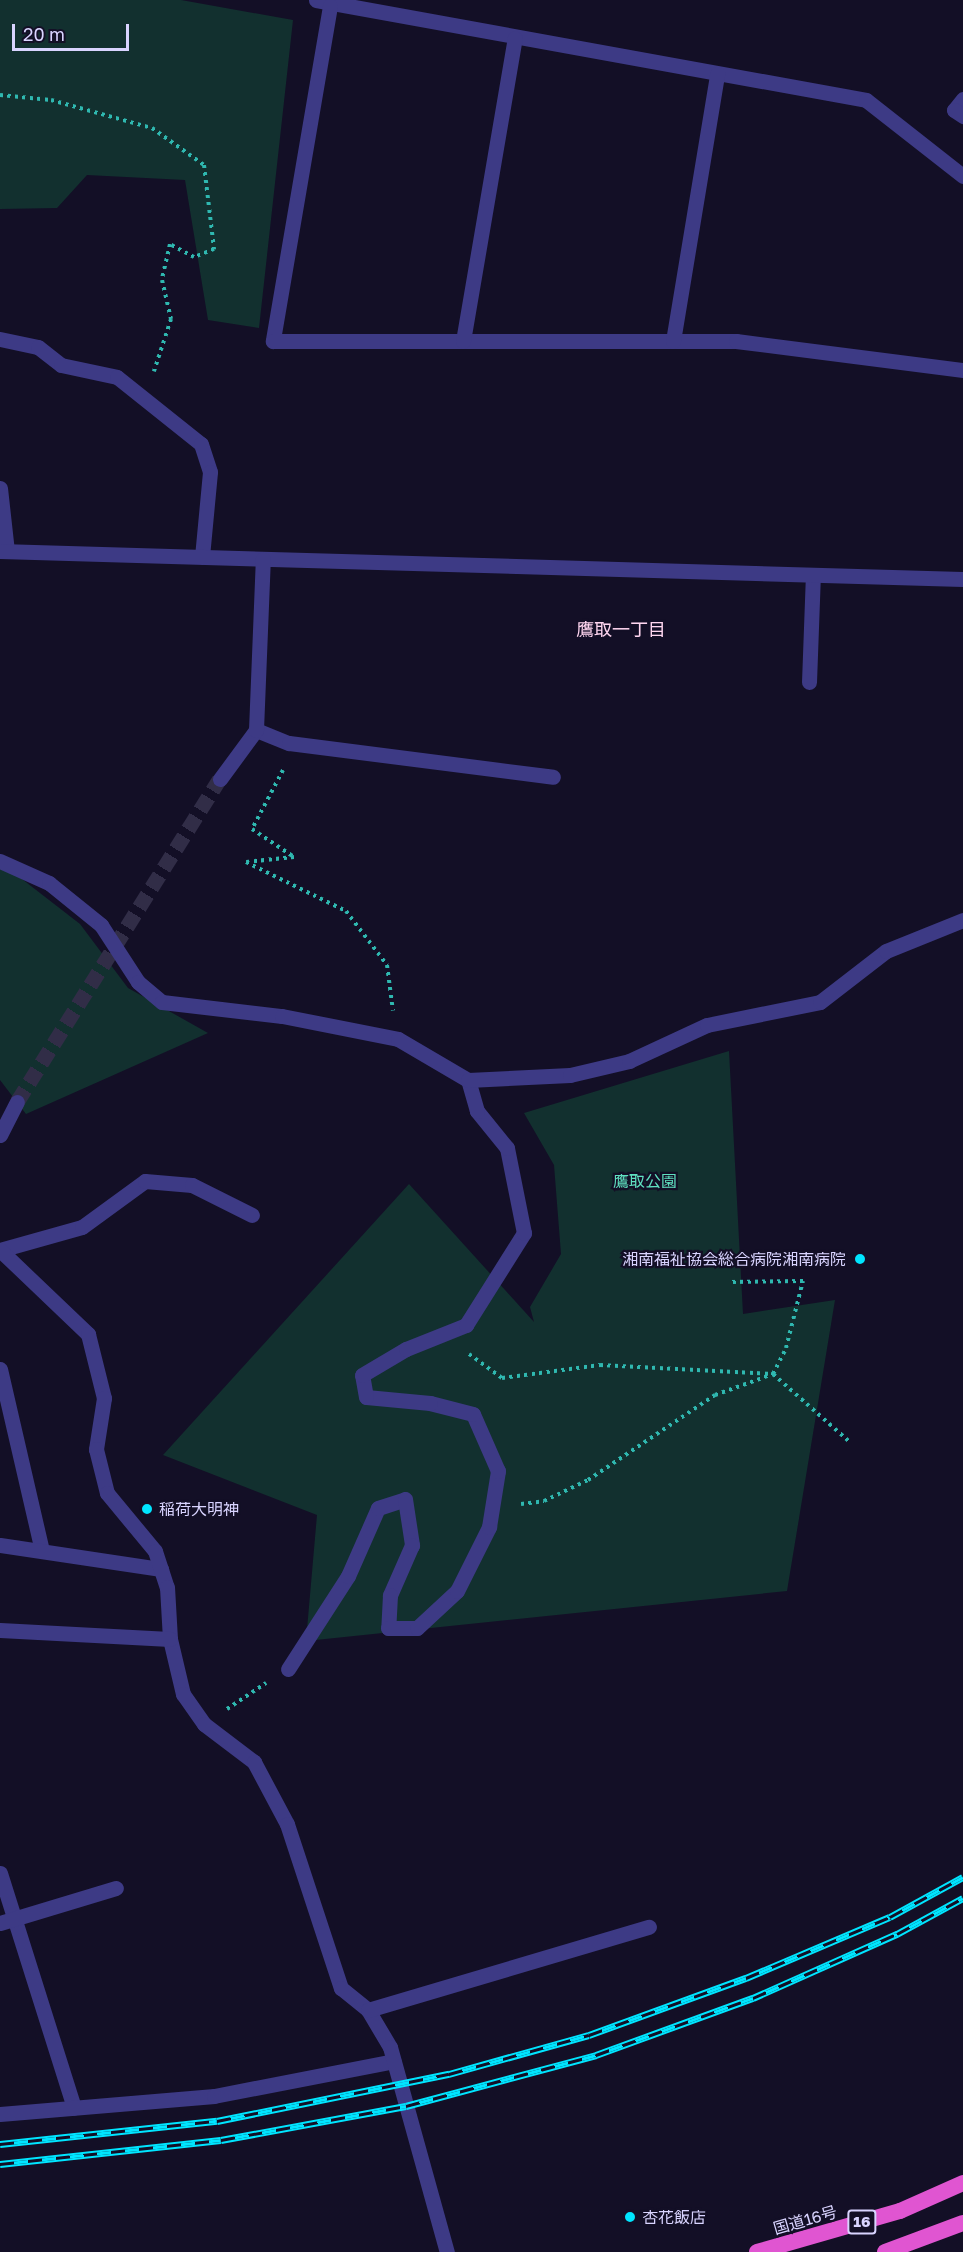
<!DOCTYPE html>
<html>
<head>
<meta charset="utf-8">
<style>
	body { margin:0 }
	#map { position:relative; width:963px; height:2252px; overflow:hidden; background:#130f26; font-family:"Golos Text","Noto Sans JP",sans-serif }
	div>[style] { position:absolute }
	.green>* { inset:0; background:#12302f }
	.minor-tunnel>* { height:15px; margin-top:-7.5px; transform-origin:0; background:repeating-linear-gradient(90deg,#312d47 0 15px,transparent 0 23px) }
	.path>* { height:4px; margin-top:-2px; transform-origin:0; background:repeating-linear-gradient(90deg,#2fb8b0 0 3px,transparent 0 7.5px) }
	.service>* { height:15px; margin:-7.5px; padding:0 7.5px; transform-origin:7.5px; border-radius:7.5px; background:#3d3a85 }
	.minor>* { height:15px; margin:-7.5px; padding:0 7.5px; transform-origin:7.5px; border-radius:7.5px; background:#3d3a85 }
	.trunk>* { height:16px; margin:-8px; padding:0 8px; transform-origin:8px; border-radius:8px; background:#e055d1 }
	.rail>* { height:7px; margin-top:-3.5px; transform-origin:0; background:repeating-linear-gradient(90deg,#130f26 0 14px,#00e5ff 0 28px); box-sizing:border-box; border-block:2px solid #00e5ff }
	.dots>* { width:16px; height:16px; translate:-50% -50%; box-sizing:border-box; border:3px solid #130f26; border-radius:50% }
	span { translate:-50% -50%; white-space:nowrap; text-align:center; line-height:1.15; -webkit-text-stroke:4.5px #130f26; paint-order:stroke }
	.shield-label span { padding:2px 4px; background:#130f26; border:2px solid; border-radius:4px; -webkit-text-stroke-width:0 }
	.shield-label { font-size:15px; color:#d9d4ff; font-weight:700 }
	.park-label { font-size:16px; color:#5fe0c0 }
	.poi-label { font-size:16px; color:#d9d4ff }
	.right { translate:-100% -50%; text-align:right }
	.left { translate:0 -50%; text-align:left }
	.street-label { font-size:16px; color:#d9d4ff }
	.neighbourhood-label { font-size:18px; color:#ffd6f0 }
	.scale { position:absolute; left:12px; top:24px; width:117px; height:27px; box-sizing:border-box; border:3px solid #d9d4ff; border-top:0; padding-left:8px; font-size:18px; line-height:21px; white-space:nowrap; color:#d9d4ff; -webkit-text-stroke:4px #130f26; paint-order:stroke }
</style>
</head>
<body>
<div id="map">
	<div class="green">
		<i style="clip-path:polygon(0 0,181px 0,293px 20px,259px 328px,208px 320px,185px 180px,87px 175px,57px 208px,0 209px)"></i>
		<i style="clip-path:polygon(0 862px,80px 924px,128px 988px,208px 1033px,26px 1114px,0 1080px)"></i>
		<i style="clip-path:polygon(729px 1051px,743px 1314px,835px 1300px,787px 1591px,306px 1641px,317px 1515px,163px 1455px,409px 1184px,534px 1322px,530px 1307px,561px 1254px,554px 1165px,524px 1113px)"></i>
	</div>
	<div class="minor-tunnel">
		<i style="left:17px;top:1102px;width:381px;rotate:-57.9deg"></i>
	</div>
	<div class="path">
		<i style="left:0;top:95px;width:51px;rotate:5.6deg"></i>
		<i style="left:51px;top:100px;width:105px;rotate:15.5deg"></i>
		<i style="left:152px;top:128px;width:64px;rotate:35.4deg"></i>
		<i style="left:204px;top:165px;width:85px;rotate:83.2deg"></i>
		<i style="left:214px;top:249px;width:22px;rotate:158deg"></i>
		<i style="left:194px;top:257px;width:27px;rotate:-152deg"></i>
		<i style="left:170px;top:244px;width:37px;rotate:103deg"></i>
		<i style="left:162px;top:280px;width:40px;rotate:77deg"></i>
		<i style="left:171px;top:319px;width:55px;rotate:108.1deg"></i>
		<i style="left:283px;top:770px;width:67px;rotate:117.7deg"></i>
		<i style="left:252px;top:829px;width:50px;rotate:33.7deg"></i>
		<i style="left:294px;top:857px;width:48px;rotate:174.1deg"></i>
		<i style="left:246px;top:862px;width:111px;rotate:26.1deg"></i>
		<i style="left:346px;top:911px;width:68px;rotate:52.8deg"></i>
		<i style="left:387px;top:965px;width:46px;rotate:82.6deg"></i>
		<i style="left:469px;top:1354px;width:41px;rotate:36deg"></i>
		<i style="left:502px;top:1378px;width:99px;rotate:-7.6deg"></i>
		<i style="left:600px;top:1365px;width:173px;rotate:3deg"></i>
		<i style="left:773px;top:1374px;width:104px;rotate:41.5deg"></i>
		<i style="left:521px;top:1504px;width:23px;rotate:-7deg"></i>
		<i style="left:544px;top:1501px;width:49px;rotate:-25.5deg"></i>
		<i style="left:588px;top:1480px;width:153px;rotate:-33.8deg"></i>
		<i style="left:715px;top:1395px;width:62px;rotate:-19.9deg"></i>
		<i style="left:773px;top:1374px;width:29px;rotate:-63deg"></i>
		<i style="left:786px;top:1348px;width:69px;rotate:-75.8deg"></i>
		<i style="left:803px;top:1281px;width:73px;rotate:179.2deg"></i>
		<i style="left:227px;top:1709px;width:47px;rotate:-33.7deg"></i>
	</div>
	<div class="service">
		<i style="left:963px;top:99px;width:14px;rotate:129deg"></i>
		<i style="left:954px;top:110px;width:11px;rotate:34deg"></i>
		<i style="left:0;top:339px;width:39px;rotate:12deg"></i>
		<i style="left:38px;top:347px;width:29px;rotate:38deg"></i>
		<i style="left:61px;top:365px;width:57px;rotate:12.1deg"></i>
		<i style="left:117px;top:377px;width:107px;rotate:38.6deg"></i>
		<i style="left:201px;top:444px;width:29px;rotate:72deg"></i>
		<i style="left:210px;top:472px;width:85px;rotate:95.4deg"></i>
		<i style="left:809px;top:682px;width:107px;rotate:-87.9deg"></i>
		<i style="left:0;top:1250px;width:85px;rotate:-15.7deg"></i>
		<i style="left:82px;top:1227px;width:78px;rotate:-36.1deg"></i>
		<i style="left:145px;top:1181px;width:47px;rotate:4.9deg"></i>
		<i style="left:192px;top:1185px;width:67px;rotate:26.6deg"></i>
		<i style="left:0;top:1369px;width:183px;rotate:77deg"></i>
		<i style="left:0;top:1545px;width:163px;rotate:8.5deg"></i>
		<i style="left:288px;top:1669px;width:111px;rotate:-57.2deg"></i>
		<i style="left:348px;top:1576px;width:74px;rotate:-66.2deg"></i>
		<i style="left:378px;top:1508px;width:28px;rotate:-18deg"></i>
		<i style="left:405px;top:1499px;width:47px;rotate:81.3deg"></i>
		<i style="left:412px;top:1545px;width:55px;rotate:113.7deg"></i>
		<i style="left:390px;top:1595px;width:33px;rotate:93deg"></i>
		<i style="left:388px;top:1628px;width:29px"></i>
		<i style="left:417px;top:1628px;width:54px;rotate:-42.8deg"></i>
		<i style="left:457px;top:1591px;width:72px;rotate:-63.4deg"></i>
		<i style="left:489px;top:1527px;width:57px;rotate:-80.9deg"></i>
		<i style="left:498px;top:1471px;width:62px;rotate:-113.7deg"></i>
		<i style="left:473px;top:1414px;width:44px;rotate:-165.7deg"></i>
		<i style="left:430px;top:1403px;width:64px;rotate:-174.6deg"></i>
		<i style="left:366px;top:1397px;width:22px;rotate:-100deg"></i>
		<i style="left:362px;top:1375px;width:51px;rotate:-30.6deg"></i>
		<i style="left:406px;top:1349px;width:65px;rotate:-21.8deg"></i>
		<i style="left:466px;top:1325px;width:109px;rotate:-57.8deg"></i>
		<i style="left:524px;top:1233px;width:87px;rotate:-101.3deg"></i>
		<i style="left:507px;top:1148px;width:48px;rotate:-129deg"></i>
		<i style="left:477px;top:1111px;width:32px;rotate:-106deg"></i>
		<i style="left:0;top:1873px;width:246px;rotate:72.5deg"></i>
		<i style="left:0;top:2114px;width:215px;rotate:-4.8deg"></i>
		<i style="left:214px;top:2096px;width:183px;rotate:-11deg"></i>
	</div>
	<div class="minor">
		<i style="left:316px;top:0;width:559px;rotate:10.3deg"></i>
		<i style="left:866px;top:100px;width:123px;rotate:38.1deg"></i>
		<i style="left:330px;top:6px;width:340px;rotate:99.7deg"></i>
		<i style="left:273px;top:341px;width:463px"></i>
		<i style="left:736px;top:341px;width:229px;rotate:7.3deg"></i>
		<i style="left:463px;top:341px;width:307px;rotate:-80.3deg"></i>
		<i style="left:673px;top:341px;width:271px;rotate:-80.6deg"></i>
		<i style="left:0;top:488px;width:63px;rotate:83.7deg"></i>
		<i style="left:0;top:551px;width:963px;rotate:1.67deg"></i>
		<i style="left:256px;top:730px;width:35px;rotate:22deg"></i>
		<i style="left:289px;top:743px;width:266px;rotate:7.3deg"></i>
		<i style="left:220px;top:779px;width:61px;rotate:-53.7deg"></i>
		<i style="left:256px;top:730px;width:171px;rotate:-87.7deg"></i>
		<i style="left:0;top:861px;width:54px;rotate:24.2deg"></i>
		<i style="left:49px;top:883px;width:67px;rotate:38.9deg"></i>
		<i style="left:101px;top:925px;width:68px;rotate:57deg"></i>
		<i style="left:138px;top:982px;width:31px;rotate:40deg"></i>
		<i style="left:162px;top:1002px;width:121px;rotate:6.7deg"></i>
		<i style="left:282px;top:1016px;width:118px;rotate:11.2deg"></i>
		<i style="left:398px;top:1039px;width:81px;rotate:30.4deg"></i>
		<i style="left:468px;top:1080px;width:102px;rotate:-2.8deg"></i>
		<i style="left:570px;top:1075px;width:61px;rotate:-13.3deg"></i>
		<i style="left:629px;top:1061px;width:86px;rotate:-24.8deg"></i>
		<i style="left:707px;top:1025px;width:115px;rotate:-11.5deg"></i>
		<i style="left:820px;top:1002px;width:83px;rotate:-37.7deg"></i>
		<i style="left:886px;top:951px;width:83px;rotate:-21.9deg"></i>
		<i style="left:0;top:1135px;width:37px;rotate:-63deg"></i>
		<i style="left:0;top:1250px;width:122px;rotate:43.7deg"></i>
		<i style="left:88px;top:1334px;width:66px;rotate:76deg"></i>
		<i style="left:104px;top:1398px;width:52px;rotate:98.9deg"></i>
		<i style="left:96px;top:1449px;width:45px;rotate:76deg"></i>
		<i style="left:107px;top:1493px;width:75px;rotate:50.4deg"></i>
		<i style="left:155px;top:1551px;width:38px;rotate:72deg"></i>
		<i style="left:167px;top:1587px;width:52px;rotate:86.7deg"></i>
		<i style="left:170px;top:1639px;width:57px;rotate:76.7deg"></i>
		<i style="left:183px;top:1694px;width:37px;rotate:55deg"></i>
		<i style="left:204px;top:1724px;width:63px;rotate:37.2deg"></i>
		<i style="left:254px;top:1762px;width:70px;rotate:62deg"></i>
		<i style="left:287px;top:1824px;width:173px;rotate:71.8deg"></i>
		<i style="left:341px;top:1988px;width:35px;rotate:39deg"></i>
		<i style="left:368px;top:2010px;width:43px;rotate:59.3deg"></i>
		<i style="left:390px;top:2047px;width:213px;rotate:74.5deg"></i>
		<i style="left:0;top:1630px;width:170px;rotate:3deg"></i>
		<i style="left:0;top:1923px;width:121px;rotate:-16.8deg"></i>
		<i style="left:368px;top:2010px;width:293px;rotate:-16.5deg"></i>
	</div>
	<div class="trunk">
		<i style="left:757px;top:2252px;width:149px;rotate:-16deg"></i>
		<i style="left:900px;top:2211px;width:69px;rotate:-24deg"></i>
		<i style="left:885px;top:2252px;width:83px;rotate:-20.4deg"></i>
	</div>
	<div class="rail">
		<i style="left:0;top:2144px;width:218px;rotate:-6.1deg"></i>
		<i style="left:217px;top:2121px;width:237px;rotate:-11.5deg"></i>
		<i style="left:449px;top:2074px;width:145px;rotate:-15.6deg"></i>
		<i style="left:589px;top:2035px;width:167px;rotate:-20deg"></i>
		<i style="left:746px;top:1978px;width:156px;rotate:-23deg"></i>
		<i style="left:890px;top:1917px;width:83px;rotate:-28.7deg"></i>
		<i style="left:0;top:2164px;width:222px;rotate:-6.2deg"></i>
		<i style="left:221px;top:2140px;width:188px;rotate:-10.4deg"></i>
		<i style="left:406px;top:2106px;width:197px;rotate:-15deg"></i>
		<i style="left:596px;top:2055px;width:167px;rotate:-20deg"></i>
		<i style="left:753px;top:1998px;width:158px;rotate:-24deg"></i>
		<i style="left:897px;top:1934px;width:75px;rotate:-28.6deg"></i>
	</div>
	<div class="dots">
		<i style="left:860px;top:1259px;background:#00e5ff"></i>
		<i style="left:147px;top:1509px;background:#00e5ff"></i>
		<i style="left:630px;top:2217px;background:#00e5ff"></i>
	</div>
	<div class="shield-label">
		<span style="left:862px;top:2222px">16</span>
	</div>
	<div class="park-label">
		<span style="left:645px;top:1181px">鷹取公園</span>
	</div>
	<div class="poi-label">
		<span class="right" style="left:846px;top:1259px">湘南福祉協会総合病院湘南病院</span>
		<span class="left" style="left:159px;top:1509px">稲荷大明神</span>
		<span class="left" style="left:642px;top:2217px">杏花飯店</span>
	</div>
	<div class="street-label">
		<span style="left:805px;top:2220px;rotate:-16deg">国道16号</span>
	</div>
	<div class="neighbourhood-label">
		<span style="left:621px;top:629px">鷹取一丁目</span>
	</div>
	<div class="scale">20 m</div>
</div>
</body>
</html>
